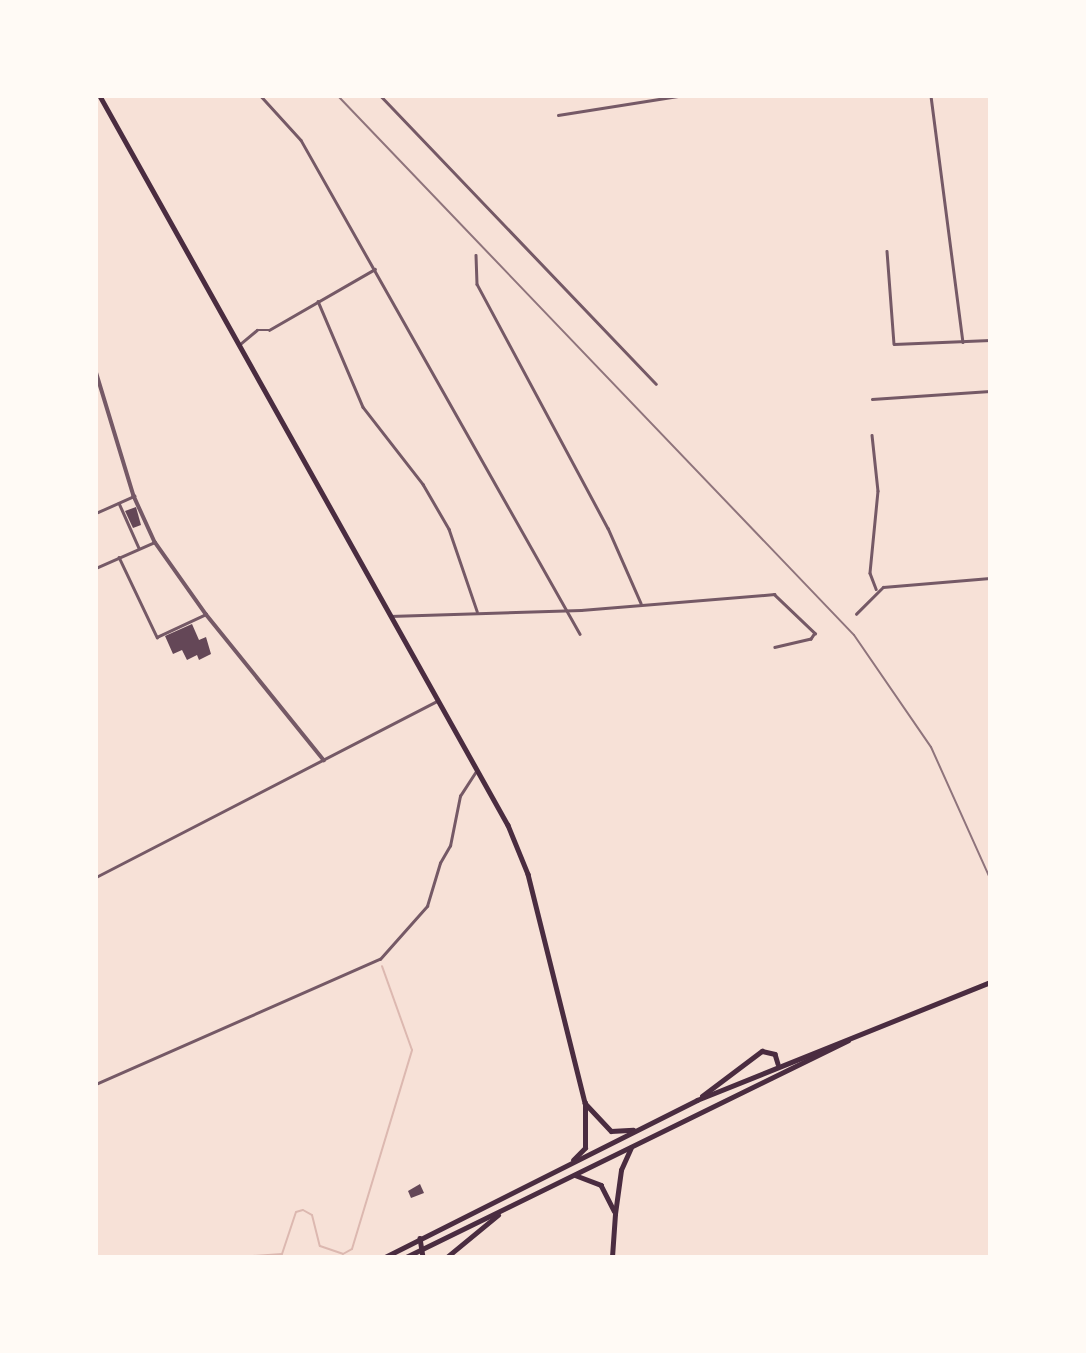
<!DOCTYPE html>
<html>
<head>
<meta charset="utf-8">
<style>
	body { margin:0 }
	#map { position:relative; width:1086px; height:1353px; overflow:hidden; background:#f7e1d7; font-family:Rubik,sans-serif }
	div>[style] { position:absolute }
	.stream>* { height:2px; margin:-1px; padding:0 1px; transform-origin:1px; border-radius:1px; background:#dcb8b0 }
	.building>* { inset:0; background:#644757 }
	.minor>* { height:2.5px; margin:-1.25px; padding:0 1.25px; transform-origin:1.25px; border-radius:1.25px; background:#755966 }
	.tertiary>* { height:3.5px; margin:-1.75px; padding:0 1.75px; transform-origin:1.75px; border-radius:1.75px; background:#755966 }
	.secondary>* { height:4.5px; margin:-2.25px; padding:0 2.25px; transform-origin:2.25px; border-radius:2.25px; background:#4a2c40 }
	.trunk>* { height:4.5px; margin:-2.25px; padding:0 2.25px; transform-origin:2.25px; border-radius:2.25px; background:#4a2c40 }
	.rail>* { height:2px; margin:-1px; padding:0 1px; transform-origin:1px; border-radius:1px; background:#8f747c }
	span { translate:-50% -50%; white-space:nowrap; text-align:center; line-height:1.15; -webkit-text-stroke:7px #fffaf5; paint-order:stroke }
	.frame { position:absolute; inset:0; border:98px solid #fffaf5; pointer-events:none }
</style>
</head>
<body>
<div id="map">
	<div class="stream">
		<i style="left:240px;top:1257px;width:42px;rotate:-4.1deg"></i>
		<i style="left:282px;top:1254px;width:44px;rotate:-71.6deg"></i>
		<i style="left:296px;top:1212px;width:7px;rotate:-16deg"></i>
		<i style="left:303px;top:1210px;width:10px;rotate:29deg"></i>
		<i style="left:312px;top:1215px;width:32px;rotate:76deg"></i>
		<i style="left:320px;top:1246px;width:24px;rotate:19deg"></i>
		<i style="left:343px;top:1254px;width:10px;rotate:-29deg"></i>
		<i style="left:352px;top:1249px;width:208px;rotate:-73.2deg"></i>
		<i style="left:412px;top:1050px;width:89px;rotate:-109.7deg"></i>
	</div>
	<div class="building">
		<i style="clip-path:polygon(136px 507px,141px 525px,133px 528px,125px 511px)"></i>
		<i style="clip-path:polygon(192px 624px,199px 640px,206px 637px,211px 654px,199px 660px,197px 655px,187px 660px,182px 650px,173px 654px,165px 636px)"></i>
		<i style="clip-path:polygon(420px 1184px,424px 1193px,411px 1198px,408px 1191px)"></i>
	</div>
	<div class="minor">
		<i style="left:261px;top:96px;width:59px;rotate:47.7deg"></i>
		<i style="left:301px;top:140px;width:567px;rotate:60.54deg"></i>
		<i style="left:381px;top:96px;width:398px;rotate:46.3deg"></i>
		<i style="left:931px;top:96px;width:248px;rotate:82.6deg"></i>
		<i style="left:558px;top:115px;width:121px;rotate:-9deg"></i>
		<i style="left:887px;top:251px;width:93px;rotate:85.7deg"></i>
		<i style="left:894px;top:344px;width:96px;rotate:-2.4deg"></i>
		<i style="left:476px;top:255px;width:29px;rotate:88deg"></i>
		<i style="left:477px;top:284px;width:277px;rotate:61.8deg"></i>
		<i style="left:608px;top:528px;width:82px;rotate:66.3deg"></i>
		<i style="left:318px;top:301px;width:115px;rotate:67deg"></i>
		<i style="left:363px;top:407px;width:98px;rotate:52.1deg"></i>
		<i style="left:423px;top:484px;width:52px;rotate:60deg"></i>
		<i style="left:449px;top:529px;width:87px;rotate:71.1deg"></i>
		<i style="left:239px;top:345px;width:23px;rotate:-40deg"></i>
		<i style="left:257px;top:330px;width:12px"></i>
		<i style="left:269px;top:330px;width:122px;rotate:-29.9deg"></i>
		<i style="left:872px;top:399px;width:118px;rotate:-3.9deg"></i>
		<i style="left:872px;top:435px;width:56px;rotate:83.9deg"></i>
		<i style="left:878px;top:491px;width:82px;rotate:95.6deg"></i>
		<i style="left:870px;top:573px;width:17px;rotate:69deg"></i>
		<i style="left:119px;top:503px;width:49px;rotate:66deg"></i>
		<i style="left:96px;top:513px;width:42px;rotate:-24.1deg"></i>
		<i style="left:119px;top:557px;width:89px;rotate:64.6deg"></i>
		<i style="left:157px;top:637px;width:54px;rotate:-25.1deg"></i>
		<i style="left:96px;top:568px;width:64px;rotate:-23.8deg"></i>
		<i style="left:856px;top:614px;width:38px;rotate:-45deg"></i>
		<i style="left:883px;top:587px;width:107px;rotate:-4.8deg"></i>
		<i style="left:390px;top:616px;width:191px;rotate:-1.8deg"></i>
		<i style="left:581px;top:610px;width:194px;rotate:-4.7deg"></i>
		<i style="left:774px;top:594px;width:57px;rotate:43.6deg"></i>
		<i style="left:815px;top:633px;width:7px;rotate:124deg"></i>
		<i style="left:811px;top:639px;width:37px;rotate:167deg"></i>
		<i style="left:96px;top:877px;width:384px;rotate:-27.3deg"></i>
		<i style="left:96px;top:1084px;width:310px;rotate:-23.8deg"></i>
		<i style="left:380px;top:959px;width:71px;rotate:-48.4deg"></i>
		<i style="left:427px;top:906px;width:45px;rotate:-73.2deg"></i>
		<i style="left:440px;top:863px;width:20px;rotate:-60deg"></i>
		<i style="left:450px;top:846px;width:51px;rotate:-78.7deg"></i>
		<i style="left:460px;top:796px;width:30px;rotate:-57deg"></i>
	</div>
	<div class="tertiary">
		<i style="left:96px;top:371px;width:131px;rotate:73.1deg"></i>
		<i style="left:134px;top:496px;width:51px;rotate:65.5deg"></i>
		<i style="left:155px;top:542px;width:88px;rotate:54.7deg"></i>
		<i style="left:206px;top:614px;width:188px;rotate:51.1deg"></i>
	</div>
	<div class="secondary">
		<i style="left:100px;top:96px;width:835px;rotate:60.77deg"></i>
		<i style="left:508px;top:825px;width:53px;rotate:67.8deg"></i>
		<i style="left:528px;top:874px;width:236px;rotate:76deg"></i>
		<i style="left:612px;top:1257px;width:43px;rotate:-86deg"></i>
	</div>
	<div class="trunk">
		<i style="left:702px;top:1096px;width:75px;rotate:-36.9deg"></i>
		<i style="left:762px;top:1051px;width:13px;rotate:13deg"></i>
		<i style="left:775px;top:1054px;width:10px;rotate:73deg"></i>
		<i style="left:585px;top:1103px;width:38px;rotate:47deg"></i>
		<i style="left:611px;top:1131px;width:22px;rotate:-3deg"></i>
		<i style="left:573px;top:1160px;width:17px;rotate:-45deg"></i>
		<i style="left:585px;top:1148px;width:45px;rotate:-90deg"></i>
		<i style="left:575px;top:1175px;width:28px;rotate:21deg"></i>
		<i style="left:601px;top:1185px;width:29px;rotate:63deg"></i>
		<i style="left:615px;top:1214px;width:44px;rotate:-82.2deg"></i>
		<i style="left:621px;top:1170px;width:24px;rotate:-66deg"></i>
		<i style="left:420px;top:1238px;width:19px;rotate:81deg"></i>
		<i style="left:385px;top:1257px;width:349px;rotate:-26.7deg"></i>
		<i style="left:697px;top:1100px;width:316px;rotate:-21.9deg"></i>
		<i style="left:406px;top:1257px;width:492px;rotate:-26.1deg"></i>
		<i style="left:447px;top:1257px;width:66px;rotate:-39.5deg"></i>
	</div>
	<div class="rail">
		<i style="left:338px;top:96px;width:746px;rotate:46.25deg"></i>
		<i style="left:854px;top:635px;width:136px;rotate:55.5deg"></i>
		<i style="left:931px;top:747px;width:144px;rotate:65.8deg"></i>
	</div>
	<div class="frame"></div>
</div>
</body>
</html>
